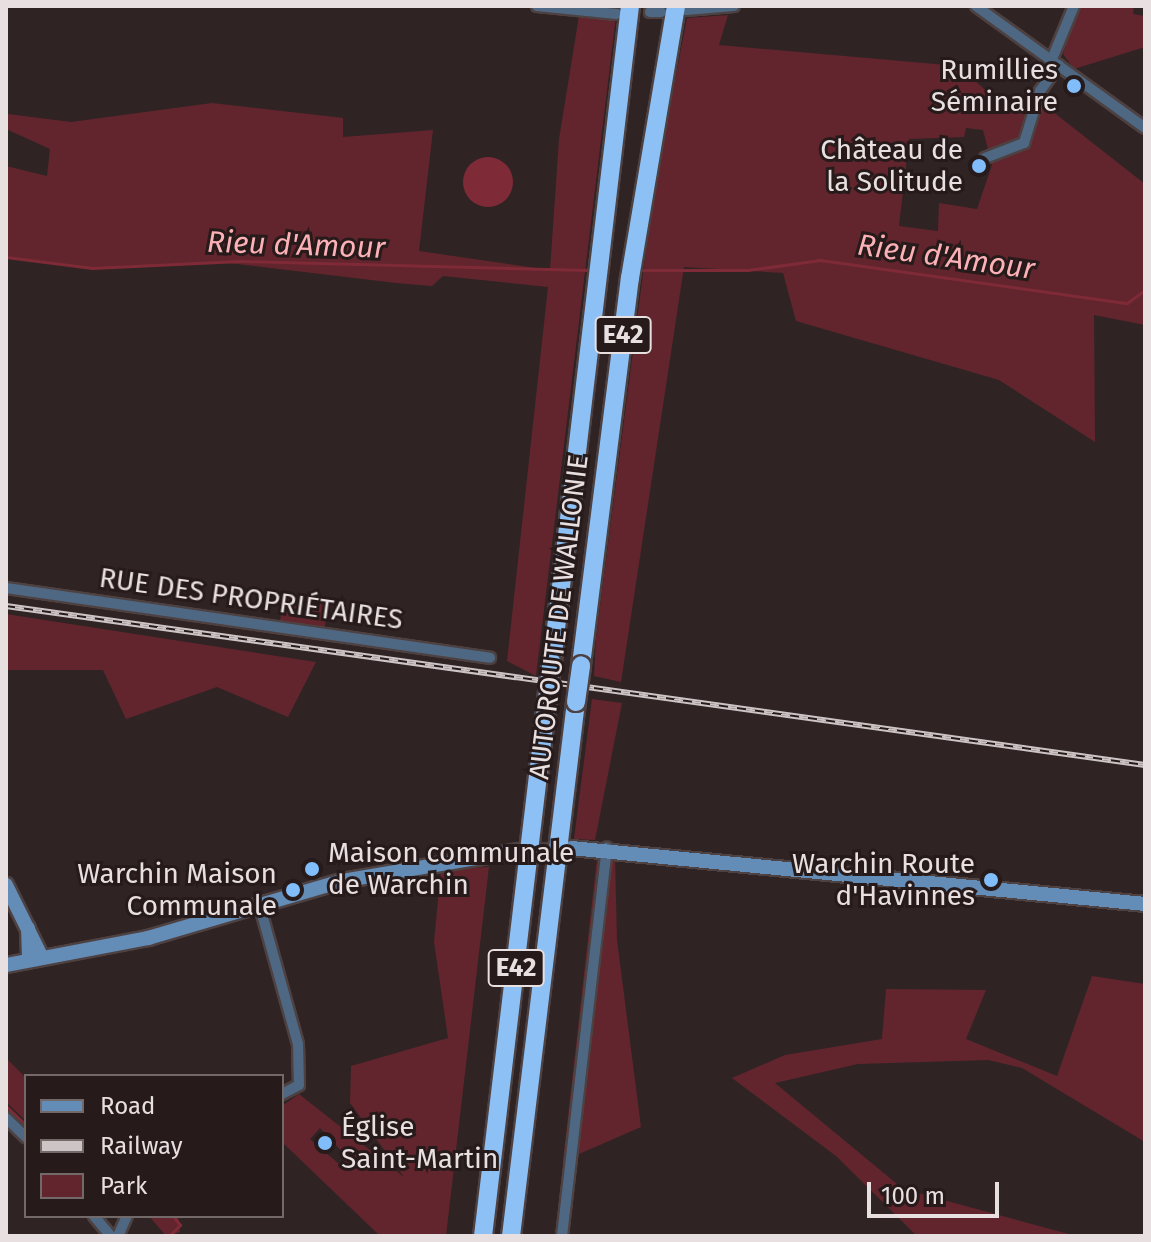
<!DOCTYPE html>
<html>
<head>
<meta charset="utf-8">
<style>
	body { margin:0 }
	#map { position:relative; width:1151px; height:1242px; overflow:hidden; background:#302324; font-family:"Fira Sans",sans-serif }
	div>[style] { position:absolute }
	.green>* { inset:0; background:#62252d }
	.water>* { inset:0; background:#7f2a37 }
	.round { border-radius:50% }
	.stream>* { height:3px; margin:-1.5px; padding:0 1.5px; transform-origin:1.5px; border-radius:1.5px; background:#7f2a37 }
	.secondary-tunnel>* { height:14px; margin-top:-7px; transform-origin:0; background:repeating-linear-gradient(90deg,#4c3f40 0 14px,transparent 0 21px) }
	.roads { filter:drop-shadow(2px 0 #4d4142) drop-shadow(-2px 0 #4d4142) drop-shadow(0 2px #4d4142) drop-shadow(0 -2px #4d4142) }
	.street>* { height:10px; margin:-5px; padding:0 5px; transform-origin:5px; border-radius:5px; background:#4e6883 }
	.secondary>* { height:14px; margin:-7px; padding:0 7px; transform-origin:7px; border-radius:7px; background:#638cb7 }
	.highway>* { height:18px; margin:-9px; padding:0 9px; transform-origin:9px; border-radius:9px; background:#8dc1f6 }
	.rail>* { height:6px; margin-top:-3px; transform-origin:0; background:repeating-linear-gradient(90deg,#261a1a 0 9px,#cdc4c5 0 18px); box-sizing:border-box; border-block:2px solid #cdc4c5 }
	.bridges { filter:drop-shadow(2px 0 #4d4142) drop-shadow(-2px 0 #4d4142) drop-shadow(0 2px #4d4142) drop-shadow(0 -2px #4d4142) }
	.highway-bridge>* { height:18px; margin:-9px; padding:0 9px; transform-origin:9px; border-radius:9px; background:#8dc1f6 }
	.dots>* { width:22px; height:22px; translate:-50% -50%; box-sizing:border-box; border:4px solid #261a1a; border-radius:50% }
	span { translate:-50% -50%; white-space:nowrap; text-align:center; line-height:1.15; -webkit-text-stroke:6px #261a1a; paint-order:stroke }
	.shield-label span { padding:2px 6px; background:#261a1a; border:2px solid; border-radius:6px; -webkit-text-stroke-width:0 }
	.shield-label { font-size:26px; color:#e8dfe0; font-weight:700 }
	.poi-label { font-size:28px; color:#e8dfe0 }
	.right { translate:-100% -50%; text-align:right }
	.left { translate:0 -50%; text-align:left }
	.street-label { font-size:28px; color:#e8dfe0 }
	.water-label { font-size:30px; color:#fcb1b6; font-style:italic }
	.frame { position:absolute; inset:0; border:8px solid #e8dfe0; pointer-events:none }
	.legend { position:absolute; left:24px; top:1074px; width:260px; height:144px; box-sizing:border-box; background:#261a1a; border:2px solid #746969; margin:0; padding:10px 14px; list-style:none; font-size:24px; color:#e8dfe0 }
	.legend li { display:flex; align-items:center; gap:16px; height:40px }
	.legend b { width:40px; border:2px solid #746969 }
	.scale { position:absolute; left:867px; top:1182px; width:132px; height:36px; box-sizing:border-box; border:4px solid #e8dfe0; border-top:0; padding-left:10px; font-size:24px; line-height:28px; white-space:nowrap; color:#e8dfe0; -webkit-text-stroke:6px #261a1a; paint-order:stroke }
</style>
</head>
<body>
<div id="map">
	<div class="green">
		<i style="clip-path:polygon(1078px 6px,1134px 6px,1133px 14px,1145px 16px,1145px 47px,1074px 69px,1063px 54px)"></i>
		<i style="clip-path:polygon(evenodd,728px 15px,719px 45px,958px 66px,1013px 114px,1029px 93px,1145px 184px,1145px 325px,1094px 315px,1095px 442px,999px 380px,796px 321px,783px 273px,684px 267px,621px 682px,594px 676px,596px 637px,654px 189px,687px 18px,728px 15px,966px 128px,983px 130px,992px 165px,977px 209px,939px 203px,938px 231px,899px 226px,909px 139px,964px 137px,966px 128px)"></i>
		<i style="clip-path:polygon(579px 16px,616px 16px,536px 676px,507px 661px,548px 287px,443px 276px,432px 286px,396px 283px,220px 262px,92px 268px,8px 258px,6px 166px,47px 176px,50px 149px,6px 129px,6px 107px,8px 114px,71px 122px,212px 103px,343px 118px,343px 137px,433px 130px,419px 251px,550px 270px,559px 139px)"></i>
		<i style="clip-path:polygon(283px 595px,333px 601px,322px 633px,279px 632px)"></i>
		<i style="clip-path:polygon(6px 614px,316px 662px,288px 717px,217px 687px,126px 719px,103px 670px,6px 670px)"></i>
		<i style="clip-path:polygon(592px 699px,622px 703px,595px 840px,574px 839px)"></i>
		<i style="clip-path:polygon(615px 857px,617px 940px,641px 1127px,563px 1161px,597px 858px)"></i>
		<i style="clip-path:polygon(evenodd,489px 867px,446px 1236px,380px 1236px,282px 1142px,282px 1106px,299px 1094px,404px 1177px,350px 1103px,351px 1066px,448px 1038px,434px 942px,441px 869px,489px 867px,320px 1128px,347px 1157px,339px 1164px,310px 1139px,320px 1128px)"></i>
		<i style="clip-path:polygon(1092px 976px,1145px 984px,1145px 1142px,1022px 1068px,988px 1060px,858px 1064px,775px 1083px,903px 1189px,1076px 1236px,917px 1236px,836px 1156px,732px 1078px,785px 1055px,882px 1039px,886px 989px,986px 990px,966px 1039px,1057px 1076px)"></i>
		<i style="clip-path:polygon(6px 1058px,26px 1078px,26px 1121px,6px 1102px)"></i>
		<i style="clip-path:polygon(149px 1216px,178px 1216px,180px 1232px,166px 1236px)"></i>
	</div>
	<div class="water">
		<i class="round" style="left:463px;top:157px;width:50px;height:50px"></i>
	</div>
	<div class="stream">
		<i style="left:6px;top:257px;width:87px;rotate:7.3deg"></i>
		<i style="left:92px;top:268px;width:148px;rotate:-2.7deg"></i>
		<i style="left:240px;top:261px;width:347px;rotate:1.5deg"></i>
		<i style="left:641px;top:270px;width:107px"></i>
		<i style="left:748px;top:270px;width:73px;rotate:-7.9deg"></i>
		<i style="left:820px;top:260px;width:310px;rotate:8deg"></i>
		<i style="left:1127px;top:303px;width:22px;rotate:-36deg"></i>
		<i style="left:6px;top:1106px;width:28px;rotate:44deg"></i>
		<i style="left:169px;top:1236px;width:16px;rotate:-45deg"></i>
		<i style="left:180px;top:1225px;width:11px;rotate:-128deg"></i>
	</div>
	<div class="secondary-tunnel">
		<i style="left:520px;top:850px;width:47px;rotate:-2.4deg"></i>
	</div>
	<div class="roads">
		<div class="street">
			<i style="left:537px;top:6px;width:80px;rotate:5.7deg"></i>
			<i style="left:976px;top:6px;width:208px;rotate:35.8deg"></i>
			<i style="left:686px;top:10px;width:48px;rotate:-4.8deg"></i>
			<i style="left:650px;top:12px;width:11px"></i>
			<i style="left:1052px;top:59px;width:57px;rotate:-67.5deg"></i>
			<i style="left:985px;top:158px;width:42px;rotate:-21deg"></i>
			<i style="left:1024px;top:143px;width:54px;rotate:-72.9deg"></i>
			<i style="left:1040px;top:91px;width:32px;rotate:-54deg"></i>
			<i style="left:6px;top:588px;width:489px;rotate:8.2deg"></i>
			<i style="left:260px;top:907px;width:142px;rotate:74.5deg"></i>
			<i style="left:298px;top:1044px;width:41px;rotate:88.6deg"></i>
			<i style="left:299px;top:1085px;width:19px;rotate:152deg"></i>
			<i style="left:6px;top:1118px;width:28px;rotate:44deg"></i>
			<i style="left:94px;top:1216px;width:26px;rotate:50deg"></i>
			<i style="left:118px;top:1236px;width:22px;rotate:-66deg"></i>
			<i style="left:562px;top:1236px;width:391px;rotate:-83.4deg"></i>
		</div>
		<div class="secondary">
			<i style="left:571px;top:848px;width:577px;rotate:5.57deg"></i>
			<i style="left:6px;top:885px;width:81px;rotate:63.7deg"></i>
			<i style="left:28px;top:928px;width:32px;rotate:88deg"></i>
			<i style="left:6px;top:965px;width:145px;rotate:-10.8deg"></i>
			<i style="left:148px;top:938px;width:202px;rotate:-16.4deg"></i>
			<i style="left:342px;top:881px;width:178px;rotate:-9.7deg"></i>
		</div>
		<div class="highway">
			<i style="left:552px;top:662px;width:661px;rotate:-83.22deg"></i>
			<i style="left:581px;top:665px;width:390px;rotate:-82.8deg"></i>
			<i style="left:630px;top:278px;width:276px;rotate:-80.4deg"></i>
			<i style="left:483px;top:1236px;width:540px;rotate:-83.19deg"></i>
			<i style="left:511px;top:1236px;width:538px;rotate:-83.06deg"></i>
		</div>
	</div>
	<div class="rail">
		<i style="left:6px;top:606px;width:1150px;rotate:7.95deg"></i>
	</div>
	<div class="bridges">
		<div class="highway-bridge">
			<i style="left:547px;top:700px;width:38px;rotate:-83deg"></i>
			<i style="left:576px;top:702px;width:37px;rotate:-82deg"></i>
		</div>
	</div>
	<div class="dots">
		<i style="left:1074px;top:86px;background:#81bdfa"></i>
		<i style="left:979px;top:166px;background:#81bdfa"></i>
		<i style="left:312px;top:869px;background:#81bdfa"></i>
		<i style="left:991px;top:880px;background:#81bdfa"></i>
		<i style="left:293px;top:890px;background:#81bdfa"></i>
		<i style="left:325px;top:1143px;background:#81bdfa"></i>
	</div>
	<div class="shield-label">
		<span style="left:623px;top:335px">E42</span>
		<span style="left:516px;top:968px">E42</span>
	</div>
	<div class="poi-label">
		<span class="right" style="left:1058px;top:86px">Rumillies<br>Séminaire</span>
		<span class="right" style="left:963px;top:166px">Château de<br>la Solitude</span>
		<span class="left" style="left:328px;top:869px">Maison communale<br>de Warchin</span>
		<span class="right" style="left:975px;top:880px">Warchin Route<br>d'Havinnes</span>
		<span class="right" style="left:277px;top:890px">Warchin Maison<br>Communale</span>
		<span class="left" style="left:341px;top:1143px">Église<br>Saint-Martin</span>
	</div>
	<div class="street-label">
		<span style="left:251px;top:599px;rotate:8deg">RUE DES PROPRIÉTAIRES</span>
		<span style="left:559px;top:617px;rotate:-83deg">AUTOROUTE DE WALLONIE</span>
	</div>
	<div class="water-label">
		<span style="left:296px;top:245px;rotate:2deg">Rieu d'Amour</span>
		<span style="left:946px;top:257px;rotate:8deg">Rieu d'Amour</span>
	</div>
	<div class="frame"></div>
	<ul class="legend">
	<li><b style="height:10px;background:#638cb7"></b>Road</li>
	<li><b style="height:10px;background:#cdc4c5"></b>Railway</li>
	<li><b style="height:22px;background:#62252d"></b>Park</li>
	</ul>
	<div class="scale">100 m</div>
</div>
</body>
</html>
